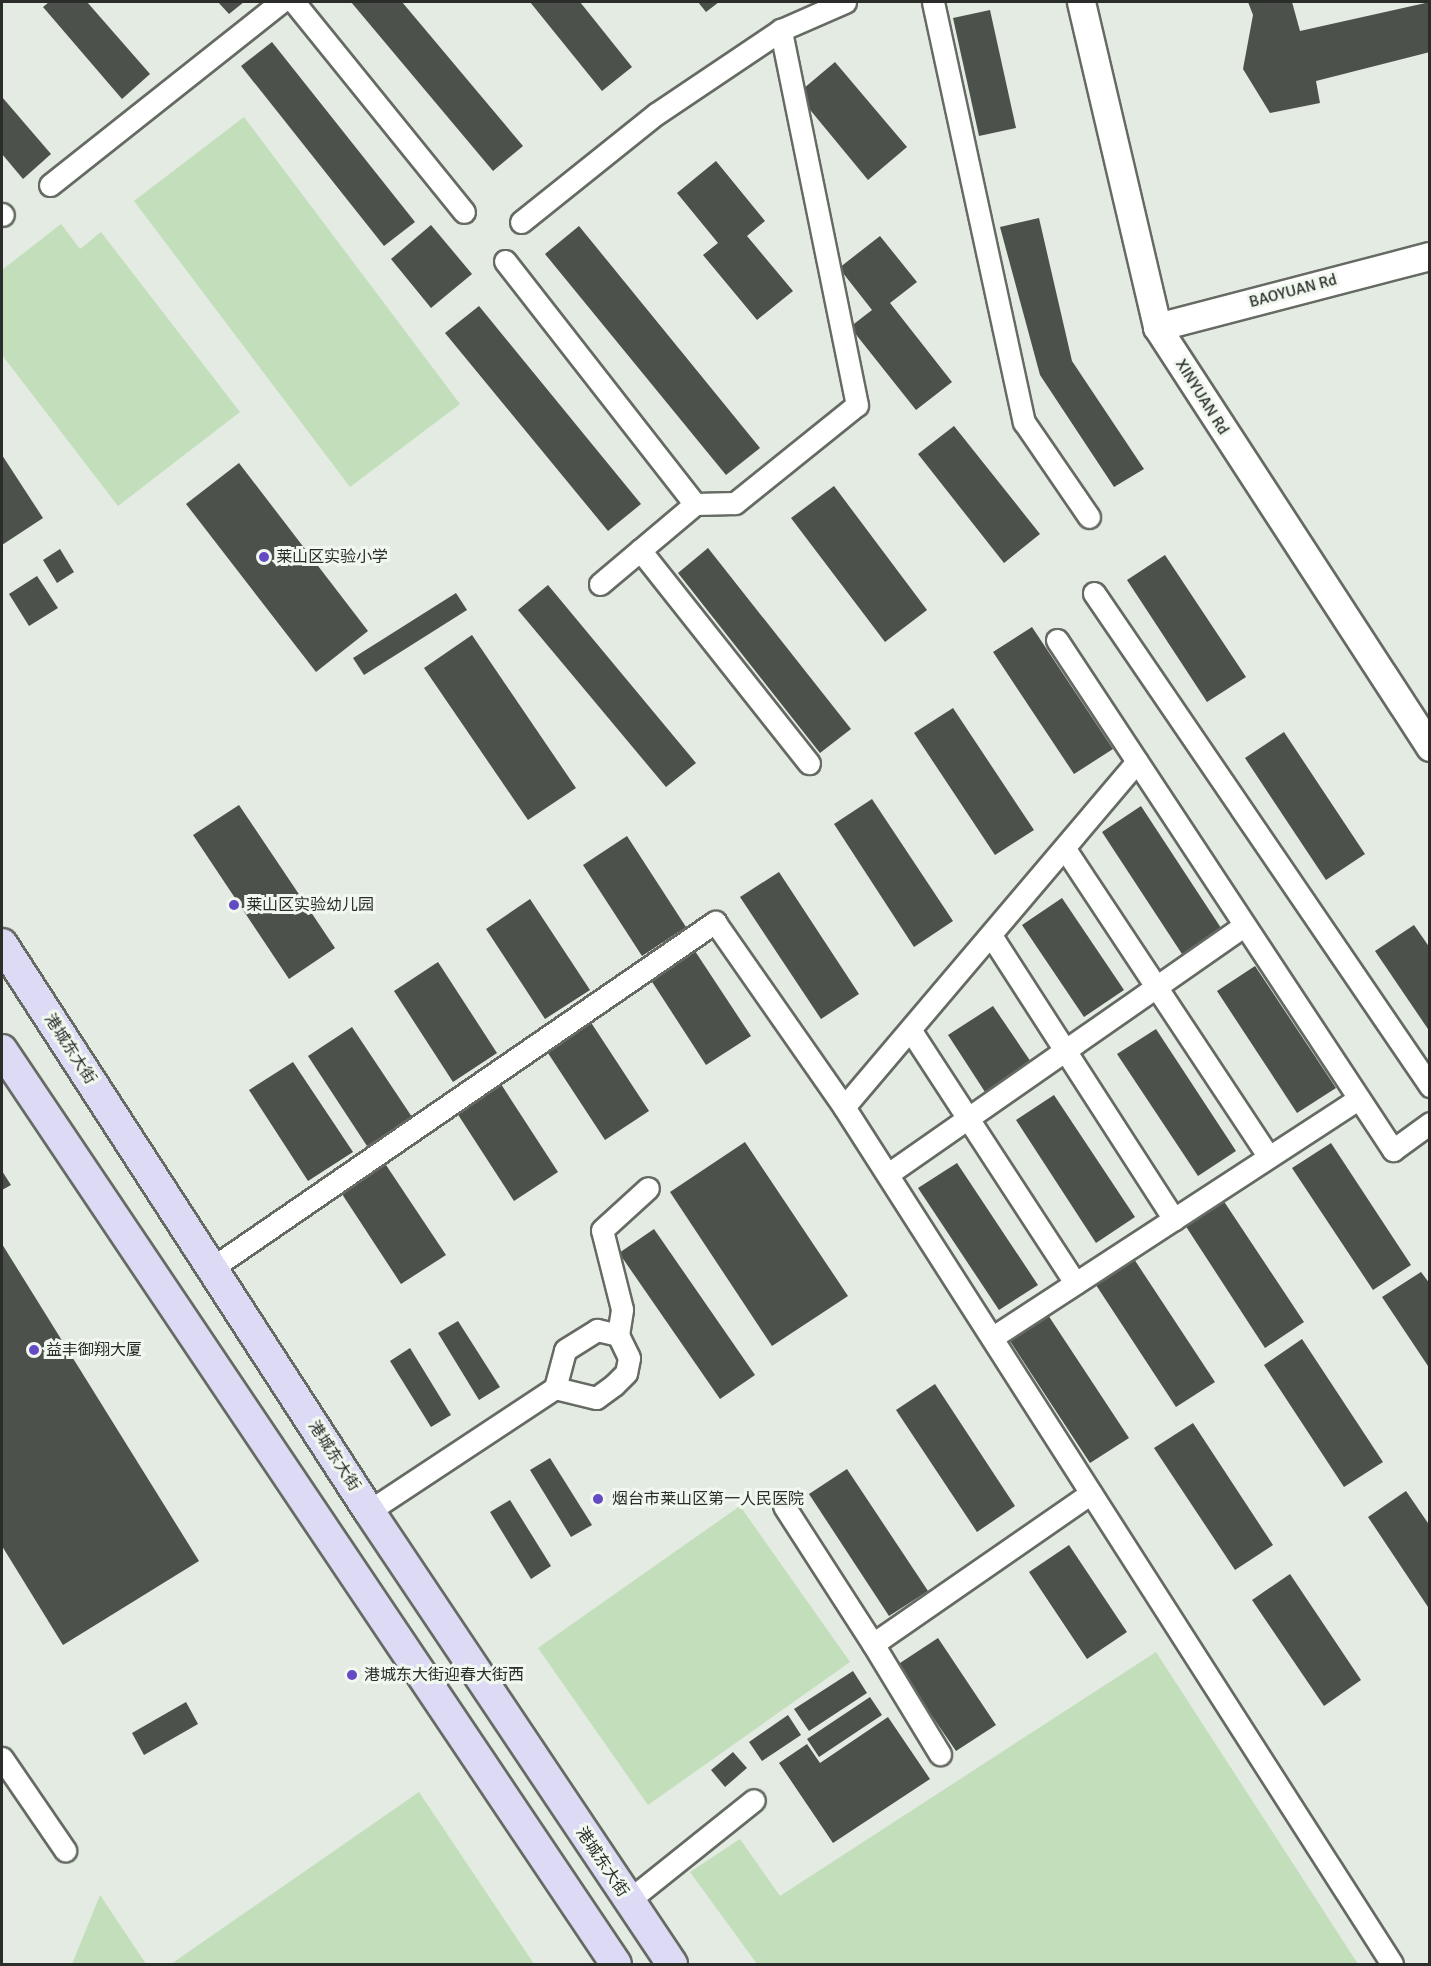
<!DOCTYPE html>
<html>
<head>
<meta charset="utf-8">
<style>
	body { margin:0 }
	#map { position:relative; width:1431px; height:1966px; overflow:hidden; background:#e4ebe2; font-family:Signika,"Noto Sans SC",sans-serif }
	div>[style] { position:absolute }
	.green>* { inset:0; background:#c2debb }
	.building>* { inset:0; background:#4c514b }
	.roads { filter:drop-shadow(2px 0 #656b63) drop-shadow(-2px 0 #656b63) drop-shadow(0 2px #656b63) drop-shadow(0 -2px #656b63) }
	.minor>* { height:21px; margin:-10.5px; padding:0 10.5px; transform-origin:10.5px; border-radius:10.5px; background:#fff }
	.tertiary>* { height:27px; margin:-13.5px; padding:0 13.5px; transform-origin:13.5px; border-radius:13.5px; background:#fff }
	.secondary>* { height:30px; margin:-15px; padding:0 15px; transform-origin:15px; border-radius:15px; background:#dddaf5 }
	.dots>* { width:16px; height:16px; translate:-50% -50%; box-sizing:border-box; border:3px solid #f1f8ef; border-radius:50% }
	span { translate:-50% -50%; white-space:nowrap; text-align:center; line-height:1.15; -webkit-text-stroke:6px #f1f8ef; paint-order:stroke }
	.street-label { font-size:16px; color:#2b2d2a }
	.poi-label { font-size:16px; color:#2b2d2a }
	.left { translate:0 -50%; text-align:left }
	.frame { position:absolute; inset:0; border:3px solid #2b2d2a; pointer-events:none }
</style>
</head>
<body>
<div id="map">
	<div class="green">
		<i style="clip-path:polygon(244px 117px,460px 404px,350px 487px,134px 201px)"></i>
		<i style="clip-path:polygon(61px 224px,80px 249px,101px 232px,240px 412px,118px 506px,2px 355px,2px 270px)"></i>
		<i style="clip-path:polygon(740px 1506px,850px 1662px,648px 1805px,538px 1648px)"></i>
		<i style="clip-path:polygon(1156px 1652px,1358px 1964px,757px 1964px,690px 1872px,740px 1839px,780px 1896px)"></i>
		<i style="clip-path:polygon(419px 1792px,534px 1964px,171px 1964px)"></i>
		<i style="clip-path:polygon(100px 1895px,146px 1964px,72px 1964px)"></i>
	</div>
	<div class="building">
		<i style="clip-path:polygon(49px 2px,87px 2px,150px 74px,122px 99px,43px 7px)"></i>
		<i style="clip-path:polygon(218px 2px,244px 2px,229px 14px)"></i>
		<i style="clip-path:polygon(351px 2px,402px 2px,523px 146px,493px 171px)"></i>
		<i style="clip-path:polygon(530px 2px,580px 2px,632px 67px,602px 91px)"></i>
		<i style="clip-path:polygon(698px 2px,719px 2px,706px 12px)"></i>
		<i style="clip-path:polygon(1248px 2px,1292px 2px,1300px 31px,1430px 2px,1430px 52px,1316px 81px,1320px 103px,1270px 113px,1243px 69px,1253px 15px)"></i>
		<i style="clip-path:polygon(990px 10px,1016px 128px,979px 136px,953px 18px)"></i>
		<i style="clip-path:polygon(272px 42px,415px 222px,384px 246px,241px 66px)"></i>
		<i style="clip-path:polygon(835px 62px,907px 147px,868px 180px,797px 94px)"></i>
		<i style="clip-path:polygon(2px 97px,51px 154px,23px 179px,2px 154px)"></i>
		<i style="clip-path:polygon(716px 161px,765px 221px,747px 236px,793px 291px,757px 320px,703px 255px,718px 243px,677px 193px)"></i>
		<i style="clip-path:polygon(1039px 218px,1072px 361px,1144px 469px,1114px 487px,1040px 375px,1000px 227px)"></i>
		<i style="clip-path:polygon(431px 225px,472px 274px,431px 308px,391px 259px)"></i>
		<i style="clip-path:polygon(579px 226px,760px 448px,726px 475px,545px 254px)"></i>
		<i style="clip-path:polygon(880px 236px,917px 282px,890px 303px,952px 382px,916px 410px,850px 327px,872px 310px,839px 268px)"></i>
		<i style="clip-path:polygon(479px 306px,641px 504px,608px 531px,445px 333px)"></i>
		<i style="clip-path:polygon(954px 426px,1040px 534px,1004px 563px,918px 454px)"></i>
		<i style="clip-path:polygon(2px 455px,43px 518px,2px 545px)"></i>
		<i style="clip-path:polygon(239px 463px,368px 631px,316px 672px,186px 504px)"></i>
		<i style="clip-path:polygon(834px 486px,927px 610px,885px 642px,791px 518px)"></i>
		<i style="clip-path:polygon(708px 548px,851px 729px,820px 753px,678px 573px)"></i>
		<i style="clip-path:polygon(60px 549px,74px 572px,57px 583px,43px 560px)"></i>
		<i style="clip-path:polygon(1165px 555px,1246px 677px,1207px 702px,1127px 580px)"></i>
		<i style="clip-path:polygon(37px 576px,58px 608px,29px 626px,9px 594px)"></i>
		<i style="clip-path:polygon(548px 585px,696px 763px,666px 787px,518px 610px)"></i>
		<i style="clip-path:polygon(456px 593px,467px 610px,364px 675px,353px 658px)"></i>
		<i style="clip-path:polygon(1032px 627px,1113px 749px,1074px 774px,993px 652px)"></i>
		<i style="clip-path:polygon(472px 635px,576px 788px,528px 820px,424px 668px)"></i>
		<i style="clip-path:polygon(953px 708px,1034px 830px,995px 855px,914px 733px)"></i>
		<i style="clip-path:polygon(1284px 732px,1365px 854px,1326px 880px,1245px 758px)"></i>
		<i style="clip-path:polygon(872px 799px,953px 921px,914px 947px,834px 824px)"></i>
		<i style="clip-path:polygon(239px 805px,335px 948px,289px 979px,193px 835px)"></i>
		<i style="clip-path:polygon(1141px 806px,1221px 928px,1182px 954px,1102px 832px)"></i>
		<i style="clip-path:polygon(627px 836px,686px 927px,642px 956px,583px 865px)"></i>
		<i style="clip-path:polygon(779px 872px,859px 994px,821px 1019px,740px 897px)"></i>
		<i style="clip-path:polygon(1062px 898px,1124px 990px,1084px 1017px,1022px 925px)"></i>
		<i style="clip-path:polygon(530px 899px,590px 990px,545px 1019px,486px 929px)"></i>
		<i style="clip-path:polygon(1414px 925px,1430px 948px,1430px 1032px,1375px 951px)"></i>
		<i style="clip-path:polygon(691px 945px,751px 1036px,706px 1065px,647px 974px)"></i>
		<i style="clip-path:polygon(438px 962px,497px 1053px,453px 1082px,394px 991px)"></i>
		<i style="clip-path:polygon(1255px 966px,1336px 1088px,1297px 1113px,1217px 991px)"></i>
		<i style="clip-path:polygon(993px 1006px,1031px 1062px,985px 1092px,948px 1035px)"></i>
		<i style="clip-path:polygon(590px 1021px,649px 1111px,605px 1140px,546px 1050px)"></i>
		<i style="clip-path:polygon(352px 1027px,412px 1117px,367px 1146px,308px 1056px)"></i>
		<i style="clip-path:polygon(1156px 1029px,1236px 1151px,1198px 1176px,1117px 1054px)"></i>
		<i style="clip-path:polygon(293px 1062px,353px 1152px,308px 1181px,249px 1090px)"></i>
		<i style="clip-path:polygon(499px 1081px,558px 1172px,514px 1201px,455px 1110px)"></i>
		<i style="clip-path:polygon(1054px 1095px,1135px 1217px,1096px 1243px,1016px 1120px)"></i>
		<i style="clip-path:polygon(745px 1142px,848px 1296px,772px 1346px,670px 1192px)"></i>
		<i style="clip-path:polygon(1331px 1143px,1411px 1265px,1373px 1290px,1292px 1168px)"></i>
		<i style="clip-path:polygon(957px 1163px,1038px 1285px,999px 1310px,918px 1188px)"></i>
		<i style="clip-path:polygon(386px 1165px,446px 1255px,401px 1284px,342px 1194px)"></i>
		<i style="clip-path:polygon(2px 1171px,11px 1185px,2px 1190px)"></i>
		<i style="clip-path:polygon(1223px 1200px,1304px 1322px,1265px 1348px,1185px 1225px)"></i>
		<i style="clip-path:polygon(654px 1229px,755px 1375px,720px 1399px,619px 1253px)"></i>
		<i style="clip-path:polygon(2px 1244px,199px 1561px,63px 1645px,2px 1546px)"></i>
		<i style="clip-path:polygon(1134px 1259px,1215px 1382px,1176px 1407px,1096px 1285px)"></i>
		<i style="clip-path:polygon(1421px 1272px,1430px 1284px,1430px 1369px,1382px 1297px)"></i>
		<i style="clip-path:polygon(1048px 1315px,1129px 1438px,1090px 1463px,1010px 1341px)"></i>
		<i style="clip-path:polygon(458px 1321px,500px 1387px,479px 1400px,438px 1333px)"></i>
		<i style="clip-path:polygon(1302px 1339px,1383px 1462px,1344px 1487px,1264px 1365px)"></i>
		<i style="clip-path:polygon(410px 1348px,451px 1415px,431px 1427px,390px 1361px)"></i>
		<i style="clip-path:polygon(935px 1384px,1015px 1506px,977px 1532px,896px 1410px)"></i>
		<i style="clip-path:polygon(1193px 1423px,1273px 1545px,1235px 1570px,1154px 1448px)"></i>
		<i style="clip-path:polygon(550px 1458px,592px 1525px,571px 1537px,530px 1470px)"></i>
		<i style="clip-path:polygon(847px 1469px,928px 1591px,889px 1616px,809px 1494px)"></i>
		<i style="clip-path:polygon(1406px 1491px,1430px 1526px,1430px 1610px,1368px 1517px)"></i>
		<i style="clip-path:polygon(510px 1500px,551px 1566px,531px 1579px,490px 1512px)"></i>
		<i style="clip-path:polygon(1069px 1545px,1127px 1632px,1087px 1659px,1029px 1572px)"></i>
		<i style="clip-path:polygon(1290px 1574px,1361px 1680px,1324px 1706px,1252px 1600px)"></i>
		<i style="clip-path:polygon(938px 1638px,996px 1725px,956px 1751px,897px 1665px)"></i>
		<i style="clip-path:polygon(853px 1671px,867px 1693px,809px 1731px,794px 1709px)"></i>
		<i style="clip-path:polygon(870px 1697px,882px 1715px,819px 1757px,807px 1739px)"></i>
		<i style="clip-path:polygon(186px 1702px,198px 1724px,144px 1755px,132px 1733px)"></i>
		<i style="clip-path:polygon(788px 1715px,801px 1735px,762px 1761px,749px 1742px)"></i>
		<i style="clip-path:polygon(888px 1717px,930px 1779px,833px 1843px,779px 1763px,807px 1744px,820px 1763px)"></i>
		<i style="clip-path:polygon(733px 1752px,747px 1768px,725px 1787px,711px 1770px)"></i>
	</div>
	<div class="roads">
		<div class="minor">
			<i style="left:294px;top:2px;width:270px;rotate:51deg"></i>
			<i style="left:933px;top:2px;width:430px;rotate:77.8deg"></i>
			<i style="left:1024px;top:422px;width:115px;rotate:55.6deg"></i>
			<i style="left:50px;top:185px;width:295px;rotate:-38.4deg"></i>
			<i style="left:2px;top:214px;width:1px;rotate:45deg"></i>
			<i style="left:521px;top:222px;width:173px;rotate:-38.7deg"></i>
			<i style="left:656px;top:114px;width:151px;rotate:-33.9deg"></i>
			<i style="left:781px;top:30px;width:70px;rotate:-23.6deg"></i>
			<i style="left:505px;top:261px;width:308px;rotate:52deg"></i>
			<i style="left:640px;top:550px;width:272px;rotate:51.6deg"></i>
			<i style="left:600px;top:584px;width:124px;rotate:-40.1deg"></i>
			<i style="left:695px;top:504px;width:40px;rotate:-1.4deg"></i>
			<i style="left:735px;top:503px;width:156px;rotate:-38.8deg"></i>
			<i style="left:857px;top:405px;width:383px;rotate:-101.5deg"></i>
			<i style="left:1094px;top:593px;width:597px;rotate:55.72deg"></i>
			<i style="left:1057px;top:640px;width:611px;rotate:56.62deg"></i>
			<i style="left:1393px;top:1150px;width:46px;rotate:-36.1deg"></i>
			<i style="left:1065px;top:849px;width:369px;rotate:56.5deg"></i>
			<i style="left:992px;top:937px;width:336px;rotate:57.2deg"></i>
			<i style="left:911px;top:1031px;width:301px;rotate:56.9deg"></i>
			<i style="left:844px;top:1107px;width:453px;rotate:-49.7deg"></i>
			<i style="left:888px;top:1174px;width:434px;rotate:-34.9deg"></i>
			<i style="left:212px;top:1268px;width:611px;rotate:-34.52deg"></i>
			<i style="left:715px;top:922px;width:226px;rotate:55.1deg"></i>
			<i style="left:844px;top:1107px;width:1017px;rotate:57.4deg"></i>
			<i style="left:618px;top:1335px;width:26px;rotate:-81deg"></i>
			<i style="left:622px;top:1309px;width:81px;rotate:-104.2deg"></i>
			<i style="left:602px;top:1230px;width:62px;rotate:-42.4deg"></i>
			<i style="left:993px;top:1337px;width:434px;rotate:-33.1deg"></i>
			<i style="left:784px;top:1506px;width:164px;rotate:57.2deg"></i>
			<i style="left:873px;top:1644px;width:265px;rotate:-34.7deg"></i>
			<i style="left:369px;top:1511px;width:223px;rotate:-33.5deg"></i>
			<i style="left:555px;top:1388px;width:39px;rotate:-75deg"></i>
			<i style="left:565px;top:1350px;width:38px;rotate:-32deg"></i>
			<i style="left:597px;top:1330px;width:22px;rotate:13deg"></i>
			<i style="left:618px;top:1335px;width:25px;rotate:64deg"></i>
			<i style="left:629px;top:1358px;width:15px;rotate:101deg"></i>
			<i style="left:626px;top:1373px;width:17px;rotate:135deg"></i>
			<i style="left:614px;top:1385px;width:22px;rotate:144deg"></i>
			<i style="left:596px;top:1398px;width:42px;rotate:-166.3deg"></i>
			<i style="left:873px;top:1644px;width:129px;rotate:58.7deg"></i>
			<i style="left:2px;top:1758px;width:112px;rotate:55.6deg"></i>
			<i style="left:628px;top:1901px;width:161px;rotate:-38.7deg"></i>
		</div>
		<div class="tertiary">
			<i style="left:1081px;top:2px;width:334px;rotate:76.8deg"></i>
			<i style="left:1157px;top:327px;width:501px;rotate:56.98deg"></i>
			<i style="left:1157px;top:327px;width:282px;rotate:-14.6deg"></i>
		</div>
		<div class="secondary">
			<i style="left:2px;top:944px;width:675px;rotate:57.09deg"></i>
			<i style="left:369px;top:1511px;width:545px;rotate:56.22deg"></i>
			<i style="left:2px;top:1050px;width:1101px;rotate:56.11deg"></i>
		</div>
	</div>
	<div class="dots">
		<i style="left:264px;top:557px;background:#644bc3"></i>
		<i style="left:234px;top:905px;background:#644bc3"></i>
		<i style="left:34px;top:1350px;background:#644bc3"></i>
		<i style="left:598px;top:1499px;background:#644bc3"></i>
		<i style="left:352px;top:1675px;background:#644bc3"></i>
	</div>
	<div class="street-label">
		<span style="left:1293px;top:291px;rotate:-15deg">BAOYUAN Rd</span>
		<span style="left:1202px;top:397px;rotate:58deg">XINYUAN Rd</span>
		<span style="left:70px;top:1049px;rotate:57deg">港城东大街</span>
		<span style="left:334px;top:1456px;rotate:57deg">港城东大街</span>
		<span style="left:602px;top:1862px;rotate:56deg">港城东大街</span>
	</div>
	<div class="poi-label">
		<span class="left" style="left:276px;top:557px">莱山区实验小学</span>
		<span class="left" style="left:246px;top:905px">莱山区实验幼儿园</span>
		<span class="left" style="left:46px;top:1350px">益丰御翔大厦</span>
		<span class="left" style="left:612px;top:1499px">烟台市莱山区第一人民医院</span>
		<span class="left" style="left:364px;top:1675px">港城东大街迎春大街西</span>
	</div>
	<div class="frame"></div>
</div>
</body>
</html>
